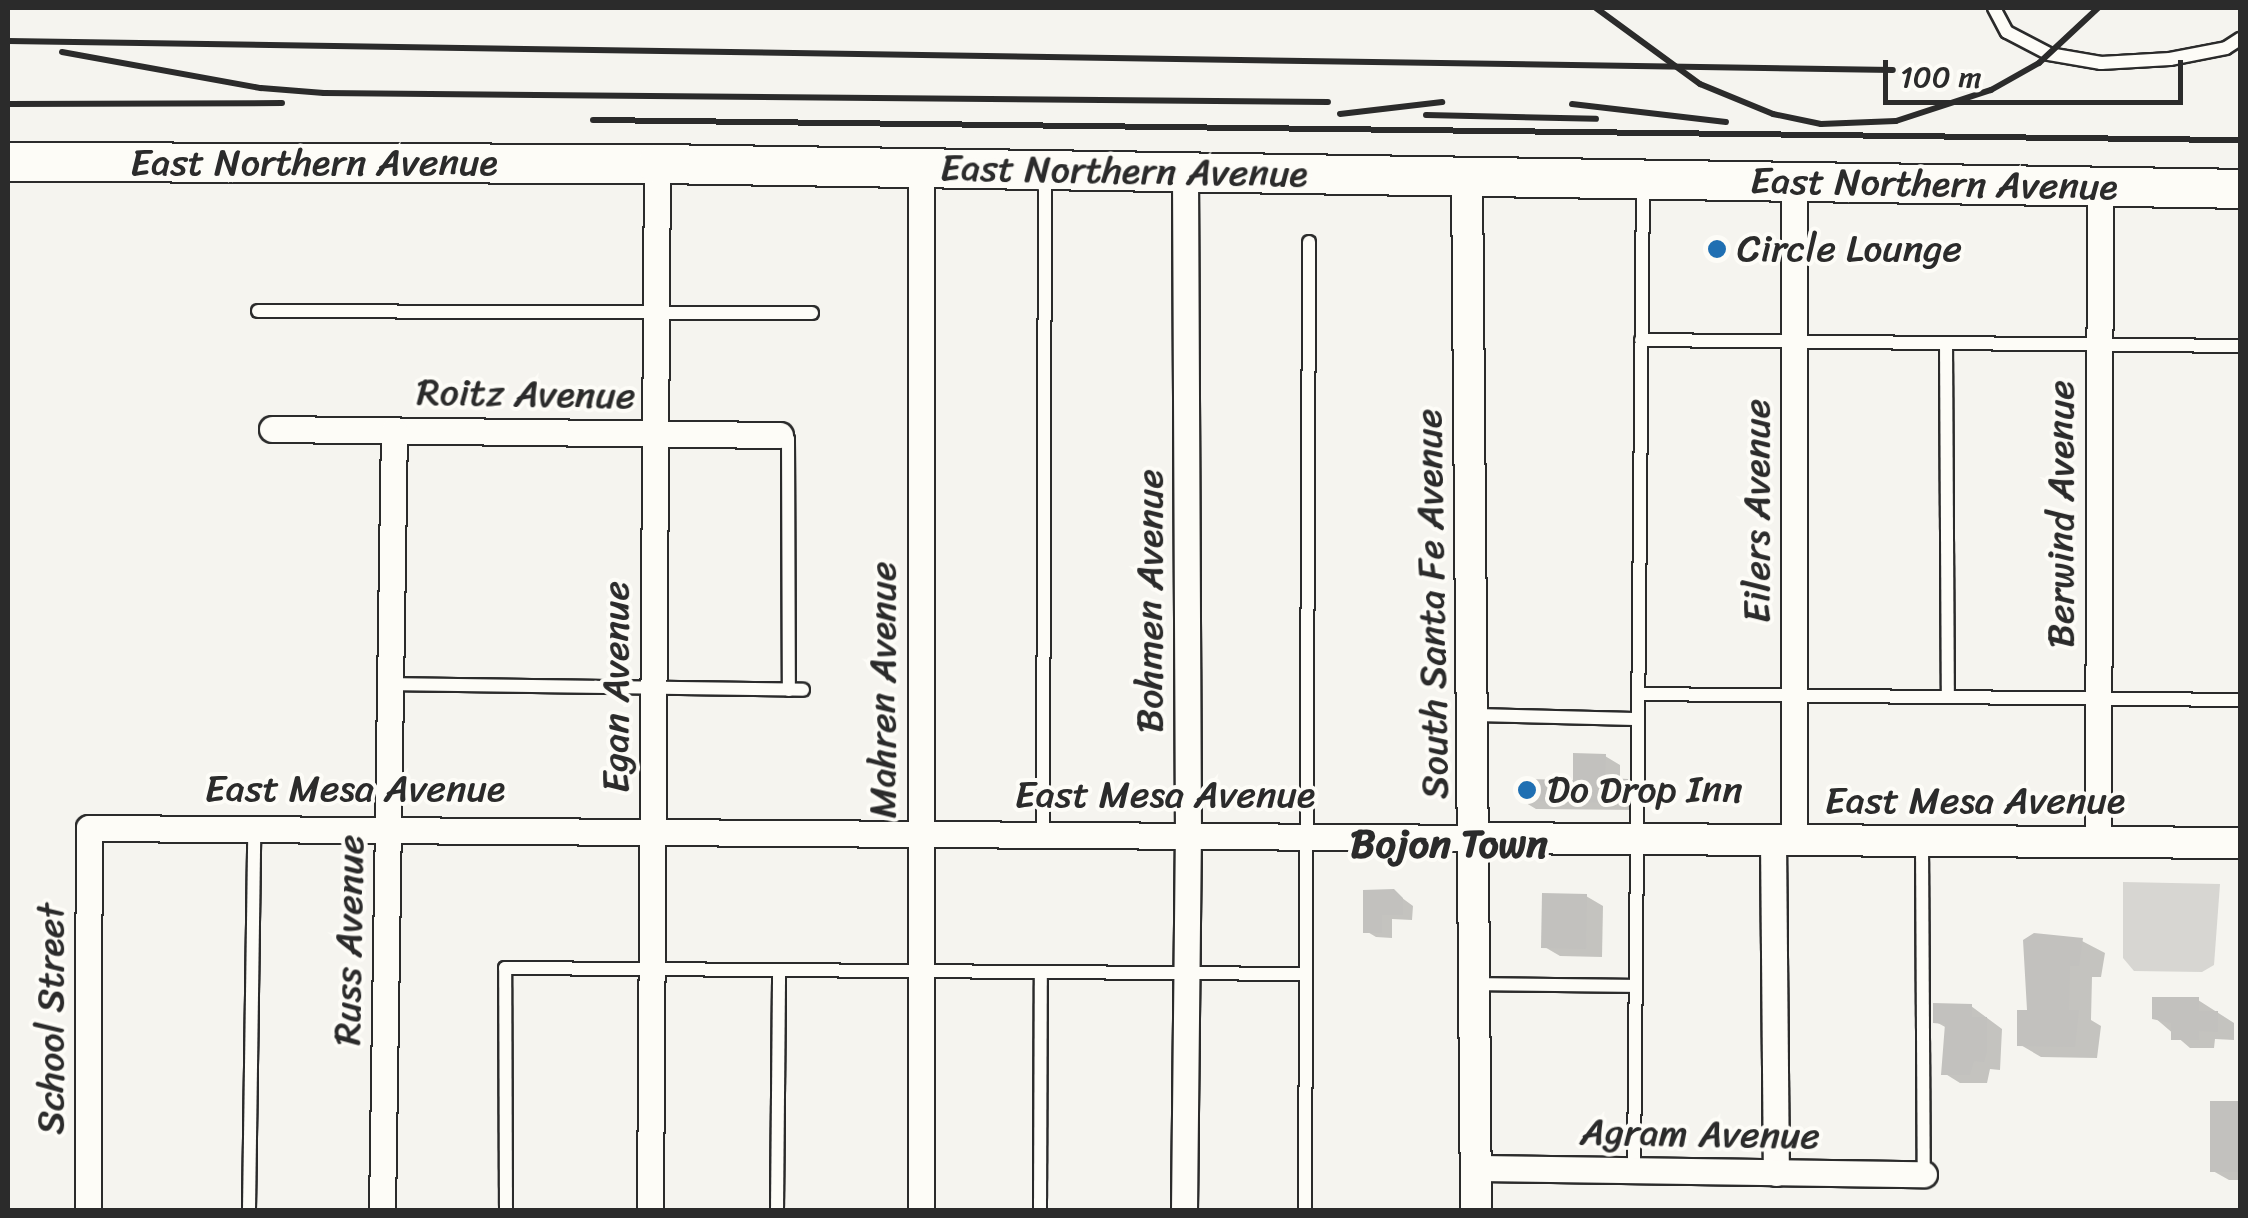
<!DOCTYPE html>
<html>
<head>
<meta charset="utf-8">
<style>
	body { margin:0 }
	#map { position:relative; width:2248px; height:1218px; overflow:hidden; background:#f5f4ef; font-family:Sriracha,sans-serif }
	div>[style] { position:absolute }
	.green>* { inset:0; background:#d7d6d2 }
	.shadow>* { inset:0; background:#0003 }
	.building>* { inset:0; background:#c2c1be }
	.roads { filter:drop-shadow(2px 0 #2b2b2b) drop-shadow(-2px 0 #2b2b2b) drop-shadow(0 2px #2b2b2b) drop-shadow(0 -2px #2b2b2b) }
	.service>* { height:12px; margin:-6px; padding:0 6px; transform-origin:6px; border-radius:6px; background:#fdfcf7 }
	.minor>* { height:25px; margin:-12.5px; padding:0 12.5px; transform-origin:12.5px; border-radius:12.5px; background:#fdfcf7 }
	.tertiary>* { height:30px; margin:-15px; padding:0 15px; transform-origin:15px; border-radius:15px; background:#fdfcf7 }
	.primary>* { height:38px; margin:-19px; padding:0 19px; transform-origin:19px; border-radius:19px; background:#fdfcf7 }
	.rail>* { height:6px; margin:-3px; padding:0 3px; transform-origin:3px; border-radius:3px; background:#2b2b2b }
	.dots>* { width:28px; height:28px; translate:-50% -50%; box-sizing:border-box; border:5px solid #fdfcf7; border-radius:50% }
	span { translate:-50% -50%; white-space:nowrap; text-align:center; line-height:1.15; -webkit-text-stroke:8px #fdfcf7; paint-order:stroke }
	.street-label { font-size:38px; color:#2b2b2b }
	.poi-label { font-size:38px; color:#2b2b2b }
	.left { translate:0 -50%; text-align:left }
	.neighbourhood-label { font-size:40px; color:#2b2b2b; font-weight:700 }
	.frame { position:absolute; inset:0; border:10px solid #2b2b2b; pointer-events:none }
	.scale { position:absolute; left:1883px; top:60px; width:300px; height:45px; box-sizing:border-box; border:5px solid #2b2b2b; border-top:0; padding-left:12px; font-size:30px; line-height:35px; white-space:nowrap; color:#2b2b2b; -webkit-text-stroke:8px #fdfcf7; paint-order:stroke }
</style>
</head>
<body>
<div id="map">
	<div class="green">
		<i style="clip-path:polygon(2123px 882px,2220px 884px,2214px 965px,2202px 972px,2134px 971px,2123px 958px)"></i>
	</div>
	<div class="shadow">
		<i style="clip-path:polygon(1605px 756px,1620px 765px,1620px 781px,1642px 790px,1642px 810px,1536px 809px,1521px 800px,1575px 782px)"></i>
		<i style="clip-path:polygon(1394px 892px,1413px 906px,1412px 920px,1392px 919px,1392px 938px,1376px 937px,1366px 931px)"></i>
		<i style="clip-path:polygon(1586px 896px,1603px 906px,1602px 957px,1560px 956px,1543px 946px)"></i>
		<i style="clip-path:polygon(2082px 941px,2105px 953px,2101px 977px,2092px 977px,2091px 1020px,2101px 1026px,2097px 1058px,2041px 1057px,2019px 1044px,2029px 1013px)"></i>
		<i style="clip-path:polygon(2198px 1000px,2234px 1023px,2234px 1040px,2215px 1039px,2214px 1048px,2190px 1048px,2154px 1017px)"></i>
		<i style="clip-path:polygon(1971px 1006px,2002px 1029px,2000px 1070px,1990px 1069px,1987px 1083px,1960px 1083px,1944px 1073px,1947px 1028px,1936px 1022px)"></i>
		<i style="clip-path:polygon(2213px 1104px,2240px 1104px,2240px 1180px,2229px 1180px,2213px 1171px)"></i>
	</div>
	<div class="building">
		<i style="clip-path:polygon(1573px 753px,1606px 754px,1605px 778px,1628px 779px,1627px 803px,1518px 801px,1519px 779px,1573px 780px)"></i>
		<i style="clip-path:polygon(1394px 889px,1403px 898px,1403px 915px,1382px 915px,1382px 933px,1363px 933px,1363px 890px)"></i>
		<i style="clip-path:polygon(1542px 893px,1587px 894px,1586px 949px,1541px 948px)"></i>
		<i style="clip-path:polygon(2034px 933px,2083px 938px,2079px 966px,2070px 966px,2069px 1010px,2079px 1010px,2075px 1047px,2017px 1046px,2017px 1010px,2027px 1010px,2023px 940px)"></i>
		<i style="clip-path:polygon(2152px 997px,2199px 997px,2199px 1011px,2218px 1011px,2218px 1032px,2199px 1031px,2199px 1040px,2171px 1040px,2171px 1023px,2152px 1019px)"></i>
		<i style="clip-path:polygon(1933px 1003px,1972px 1004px,1972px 1017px,1987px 1017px,1987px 1052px,1984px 1062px,1974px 1061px,1970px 1075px,1941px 1075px,1945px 1024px,1933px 1023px)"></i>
		<i style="clip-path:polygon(2210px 1101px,2240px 1101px,2240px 1172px,2210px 1172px)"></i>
	</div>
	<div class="roads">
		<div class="service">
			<i style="left:1994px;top:8px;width:27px;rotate:62deg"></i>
			<i style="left:2007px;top:32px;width:47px;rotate:27.6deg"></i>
			<i style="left:2049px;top:54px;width:53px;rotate:9.8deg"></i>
			<i style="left:2101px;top:63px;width:69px;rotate:-3.3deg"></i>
			<i style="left:2170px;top:59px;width:57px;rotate:-11.1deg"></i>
			<i style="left:2226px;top:48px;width:17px;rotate:-33deg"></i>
			<i style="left:258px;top:311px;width:554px;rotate:0.21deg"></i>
			<i style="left:1641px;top:340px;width:599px;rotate:0.57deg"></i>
			<i style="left:1946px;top:343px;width:353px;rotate:89.7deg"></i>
			<i style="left:780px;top:435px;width:9px;rotate:27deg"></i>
			<i style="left:788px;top:439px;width:251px;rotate:89.8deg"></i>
			<i style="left:390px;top:684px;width:413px;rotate:0.8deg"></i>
			<i style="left:1638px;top:694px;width:602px;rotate:0.57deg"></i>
			<i style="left:1473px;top:715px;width:165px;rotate:1.4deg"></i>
			<i style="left:1043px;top:834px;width:662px;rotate:-89.83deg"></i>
			<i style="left:1922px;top:843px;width:331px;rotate:89.7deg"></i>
			<i style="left:1474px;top:984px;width:162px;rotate:0.7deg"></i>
			<i style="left:1634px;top:1171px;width:990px;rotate:-89.48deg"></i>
			<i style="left:249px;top:1210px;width:381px;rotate:-89.2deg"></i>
			<i style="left:506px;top:1210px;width:242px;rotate:-90.2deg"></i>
			<i style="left:505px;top:968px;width:801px;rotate:0.43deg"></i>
			<i style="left:777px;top:1210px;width:240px;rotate:-89.5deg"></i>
			<i style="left:1040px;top:1210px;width:236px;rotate:-89.8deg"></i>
			<i style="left:1305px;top:1210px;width:968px;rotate:-89.76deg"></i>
		</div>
		<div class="minor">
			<i style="left:921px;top:169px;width:1041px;rotate:90deg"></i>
			<i style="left:272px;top:429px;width:508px;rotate:0.68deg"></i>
			<i style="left:1773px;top:839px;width:334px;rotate:89.5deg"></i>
			<i style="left:1794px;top:840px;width:659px;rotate:-90deg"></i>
			<i style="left:2098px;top:842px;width:655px;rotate:-89.83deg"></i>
			<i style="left:1475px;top:1168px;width:449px;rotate:0.8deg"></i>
			<i style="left:88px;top:1210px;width:382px;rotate:-89.9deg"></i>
			<i style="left:89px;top:828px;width:1385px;rotate:0.41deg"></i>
			<i style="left:382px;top:1210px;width:780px;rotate:-89.12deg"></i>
			<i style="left:650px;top:1210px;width:1046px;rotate:-89.62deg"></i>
			<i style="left:1184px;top:1210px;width:374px;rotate:-89.4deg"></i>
			<i style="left:1188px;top:836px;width:665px;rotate:-90.26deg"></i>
		</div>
		<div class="tertiary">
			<i style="left:1467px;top:176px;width:1034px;rotate:89.5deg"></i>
			<i style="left:1474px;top:838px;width:766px;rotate:0.37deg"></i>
		</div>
		<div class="primary">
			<i style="left:8px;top:162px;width:649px;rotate:0.18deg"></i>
			<i style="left:657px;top:164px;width:1583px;rotate:0.9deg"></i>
		</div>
	</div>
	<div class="rail">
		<i style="left:1596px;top:8px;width:129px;rotate:36.2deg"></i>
		<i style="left:1700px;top:84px;width:79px;rotate:22.3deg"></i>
		<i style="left:1773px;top:114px;width:49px;rotate:11.8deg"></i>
		<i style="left:1821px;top:124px;width:75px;rotate:-2.3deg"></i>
		<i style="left:1896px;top:121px;width:100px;rotate:-18.1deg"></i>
		<i style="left:1991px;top:90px;width:55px;rotate:-29.4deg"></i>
		<i style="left:2039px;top:63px;width:81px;rotate:-43deg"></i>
		<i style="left:8px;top:41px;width:1885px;rotate:0.88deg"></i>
		<i style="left:62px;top:52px;width:202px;rotate:10.3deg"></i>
		<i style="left:261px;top:88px;width:63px;rotate:4.5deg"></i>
		<i style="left:324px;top:93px;width:1004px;rotate:0.51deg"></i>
		<i style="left:8px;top:104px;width:274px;rotate:-0.2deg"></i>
		<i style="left:1572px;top:104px;width:155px;rotate:6.7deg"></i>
		<i style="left:1340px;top:114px;width:103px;rotate:-6.7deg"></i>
		<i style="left:1426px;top:115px;width:170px;rotate:1.3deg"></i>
		<i style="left:593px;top:120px;width:1647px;rotate:0.7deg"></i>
	</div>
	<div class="dots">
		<i style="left:1717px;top:249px;background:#1f6fb2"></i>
		<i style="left:1527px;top:790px;background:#1f6fb2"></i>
	</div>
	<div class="street-label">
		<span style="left:314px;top:163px">East Northern Avenue</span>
		<span style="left:1124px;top:171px;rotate:1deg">East Northern Avenue</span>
		<span style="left:1934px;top:184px;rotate:1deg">East Northern Avenue</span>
		<span style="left:526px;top:394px;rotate:1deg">Roitz Avenue</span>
		<span style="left:1757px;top:511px;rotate:-90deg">Eilers Avenue</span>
		<span style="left:2061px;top:514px;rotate:-90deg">Berwind Avenue</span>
		<span style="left:1150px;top:601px;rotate:-90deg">Bohmen Avenue</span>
		<span style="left:1432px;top:604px;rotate:-91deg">South Santa Fe Avenue</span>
		<span style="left:616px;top:687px;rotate:-90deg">Egan Avenue</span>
		<span style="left:883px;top:690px;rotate:-90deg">Mahren Avenue</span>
		<span style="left:355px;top:789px">East Mesa Avenue</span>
		<span style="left:1165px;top:795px">East Mesa Avenue</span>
		<span style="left:1975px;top:801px">East Mesa Avenue</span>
		<span style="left:349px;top:940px;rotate:-89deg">Russ Avenue</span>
		<span style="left:51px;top:1019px;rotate:-90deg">School Street</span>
		<span style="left:1700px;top:1134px;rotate:1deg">Agram Avenue</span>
	</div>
	<div class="poi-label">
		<span class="left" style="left:1737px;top:249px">Circle Lounge</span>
		<span class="left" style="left:1547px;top:790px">Do Drop Inn</span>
	</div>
	<div class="neighbourhood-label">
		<span style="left:1449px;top:844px">Bojon Town</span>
	</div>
	<div class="frame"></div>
	<div class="scale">100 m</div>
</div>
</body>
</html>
